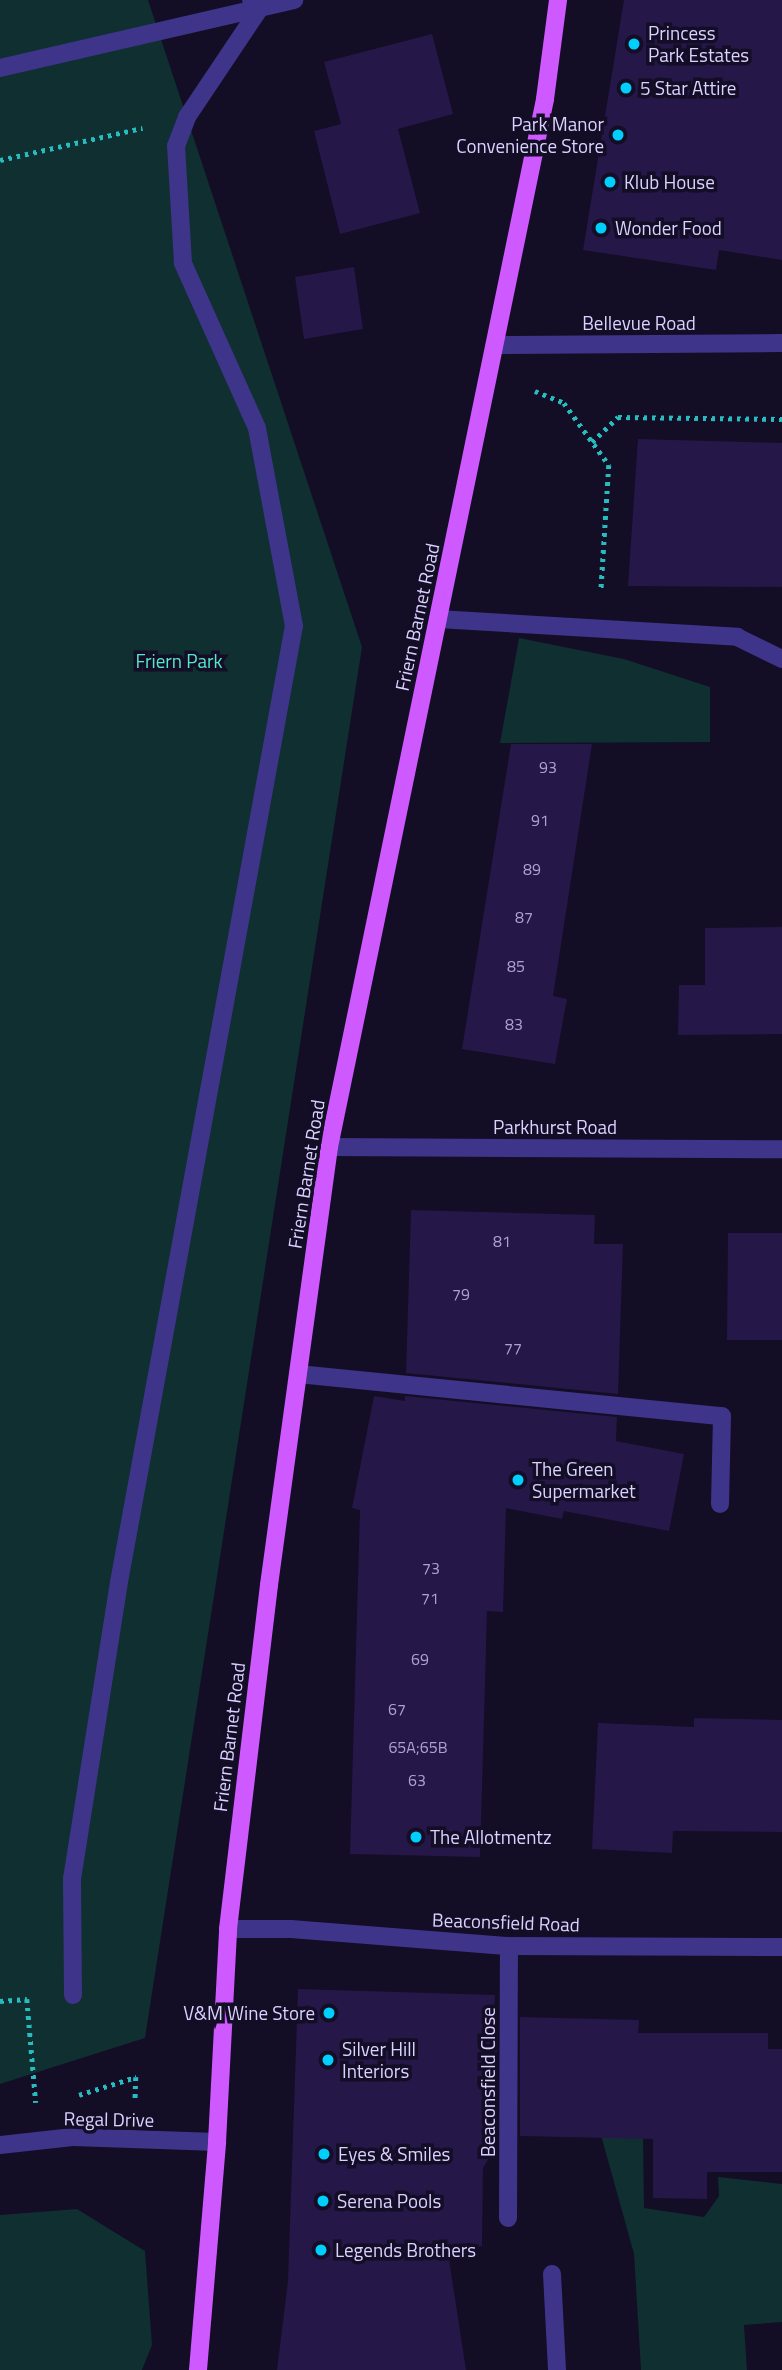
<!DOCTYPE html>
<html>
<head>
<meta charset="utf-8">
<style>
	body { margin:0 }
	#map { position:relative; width:782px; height:2370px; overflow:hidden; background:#130d26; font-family:"Titillium Web",sans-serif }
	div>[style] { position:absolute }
	.green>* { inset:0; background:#0f2f30 }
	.building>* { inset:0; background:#251748 }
	.path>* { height:4.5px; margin-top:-2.25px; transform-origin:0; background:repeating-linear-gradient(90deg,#25bdc0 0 3.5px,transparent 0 8.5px) }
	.minor>* { height:18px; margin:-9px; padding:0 9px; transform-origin:9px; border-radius:9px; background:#3e3489 }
	.major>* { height:18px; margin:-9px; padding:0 9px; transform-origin:9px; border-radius:9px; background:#ce59ff }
	.dots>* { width:19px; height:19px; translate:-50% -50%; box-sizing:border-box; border:4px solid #130d26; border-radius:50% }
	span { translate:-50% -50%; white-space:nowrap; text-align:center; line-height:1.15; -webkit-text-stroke:7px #130d26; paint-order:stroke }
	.number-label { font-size:16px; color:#ada3d1 }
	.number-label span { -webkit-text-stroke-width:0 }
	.poi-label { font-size:19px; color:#dad2ff }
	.left { translate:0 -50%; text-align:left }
	.right { translate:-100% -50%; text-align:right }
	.street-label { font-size:19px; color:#dad2ff }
	.park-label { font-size:19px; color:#54e9cf }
</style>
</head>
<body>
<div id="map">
	<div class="green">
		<i style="clip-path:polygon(0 0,148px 0,362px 647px,145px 2038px,0 2084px)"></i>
		<i style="clip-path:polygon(519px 638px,624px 659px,710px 687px,710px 742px,500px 743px)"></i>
		<i style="clip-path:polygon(599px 2128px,643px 2132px,644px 2208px,704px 2217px,719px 2196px,718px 2177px,782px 2184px,782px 2322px,744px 2325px,747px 2370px,641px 2370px,634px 2254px)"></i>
		<i style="clip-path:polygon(77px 2209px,145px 2251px,152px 2345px,142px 2370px,0 2370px,0 2215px)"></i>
	</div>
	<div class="building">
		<i style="clip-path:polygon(624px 0,782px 0,782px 260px,719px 250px,716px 270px,583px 250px)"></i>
		<i style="clip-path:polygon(432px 34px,453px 114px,398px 129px,420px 213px,340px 234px,314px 131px,341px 124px,324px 62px)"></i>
		<i style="clip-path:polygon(354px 267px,363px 329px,304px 339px,295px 277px)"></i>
		<i style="clip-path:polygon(638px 439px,782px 443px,782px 587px,628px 586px)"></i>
		<i style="clip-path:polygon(511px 744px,592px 744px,553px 996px,567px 999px,555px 1064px,462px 1049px)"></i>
		<i style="clip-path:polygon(782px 927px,782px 1034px,678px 1035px,679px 985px,705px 985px,705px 928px)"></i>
		<i style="clip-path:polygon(411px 1210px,595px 1215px,594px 1244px,623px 1244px,618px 1394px,406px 1373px)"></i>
		<i style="clip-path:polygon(728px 1233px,782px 1233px,782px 1340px,727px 1340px)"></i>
		<i style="clip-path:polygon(374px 1396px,405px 1401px,405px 1396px,617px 1417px,616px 1441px,684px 1454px,669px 1531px,564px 1511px,562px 1519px,506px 1508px,503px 1612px,487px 1611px,480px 1857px,350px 1854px,360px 1510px,352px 1508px)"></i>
		<i style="clip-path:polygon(694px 1718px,782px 1720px,782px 1832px,673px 1831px,672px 1853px,592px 1849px,598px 1723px,694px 1727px)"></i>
		<i style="clip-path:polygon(298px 1989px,495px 1995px,494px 2017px,497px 2017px,497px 2145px,483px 2168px,482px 2246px,448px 2253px,466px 2370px,277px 2370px,288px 2281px)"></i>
		<i style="clip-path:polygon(520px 2017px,639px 2020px,638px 2033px,768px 2033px,768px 2049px,782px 2049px,782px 2172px,707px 2172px,707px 2199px,653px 2198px,653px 2139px,520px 2136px)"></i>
	</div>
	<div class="path">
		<i style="left:0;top:160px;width:146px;rotate:-12.7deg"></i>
		<i style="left:535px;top:391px;width:31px;rotate:22deg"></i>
		<i style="left:564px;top:403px;width:77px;rotate:54deg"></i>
		<i style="left:609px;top:465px;width:126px;rotate:93.6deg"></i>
		<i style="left:592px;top:442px;width:36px;rotate:-44deg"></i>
		<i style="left:618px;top:417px;width:164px;rotate:0.7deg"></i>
		<i style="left:27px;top:1999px;width:104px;rotate:85.1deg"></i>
		<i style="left:0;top:2001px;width:27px;rotate:-4deg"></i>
		<i style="left:79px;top:2095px;width:60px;rotate:-17.5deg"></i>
		<i style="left:136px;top:2077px;width:23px;rotate:92deg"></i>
	</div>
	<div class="minor">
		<i style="left:0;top:68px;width:302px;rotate:-13deg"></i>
		<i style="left:496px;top:345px;width:286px;rotate:-0.4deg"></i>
		<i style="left:438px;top:619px;width:300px;rotate:3.4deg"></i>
		<i style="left:737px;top:637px;width:50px;rotate:26.1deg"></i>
		<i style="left:329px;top:1147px;width:453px;rotate:0.3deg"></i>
		<i style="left:298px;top:1374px;width:426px;rotate:5.7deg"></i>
		<i style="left:722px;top:1416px;width:88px;rotate:91.3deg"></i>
		<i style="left:228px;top:1929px;width:63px"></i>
		<i style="left:291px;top:1929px;width:219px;rotate:4.5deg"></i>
		<i style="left:509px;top:1946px;width:273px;rotate:0.2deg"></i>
		<i style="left:73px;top:1995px;width:116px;rotate:-90.5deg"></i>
		<i style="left:72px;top:1879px;width:301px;rotate:-81deg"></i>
		<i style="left:119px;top:1582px;width:972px;rotate:-79.63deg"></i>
		<i style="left:294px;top:626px;width:201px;rotate:-100.6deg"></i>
		<i style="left:257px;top:428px;width:181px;rotate:-114.2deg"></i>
		<i style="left:183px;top:263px;width:117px;rotate:-93.4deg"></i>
		<i style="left:176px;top:146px;width:31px;rotate:-69deg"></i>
		<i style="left:187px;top:117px;width:131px;rotate:-56.2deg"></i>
		<i style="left:260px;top:8px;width:12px;rotate:-138deg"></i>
		<i style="left:0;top:2145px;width:73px;rotate:-6.3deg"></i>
		<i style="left:73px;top:2137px;width:144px;rotate:2deg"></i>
		<i style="left:508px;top:2218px;width:272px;rotate:-89.8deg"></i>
		<i style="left:552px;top:2274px;width:96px;rotate:87deg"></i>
	</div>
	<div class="major">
		<i style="left:198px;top:2370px;width:229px;rotate:-85.2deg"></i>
		<i style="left:217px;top:2142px;width:213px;rotate:-87deg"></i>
		<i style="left:228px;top:1929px;width:346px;rotate:-83.2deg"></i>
		<i style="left:269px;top:1585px;width:442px;rotate:-82.2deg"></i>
		<i style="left:329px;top:1147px;width:1070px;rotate:-78.35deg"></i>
		<i style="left:545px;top:99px;width:100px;rotate:-82.5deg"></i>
	</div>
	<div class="dots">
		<i style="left:634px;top:44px;background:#00cffd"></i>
		<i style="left:626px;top:88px;background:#00cffd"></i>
		<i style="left:618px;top:135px;background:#00cffd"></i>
		<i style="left:610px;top:182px;background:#00cffd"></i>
		<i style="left:601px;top:228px;background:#00cffd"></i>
		<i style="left:518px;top:1480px;background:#00cffd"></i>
		<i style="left:416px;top:1837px;background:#00cffd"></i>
		<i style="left:329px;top:2013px;background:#00cffd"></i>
		<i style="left:328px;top:2060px;background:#00cffd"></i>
		<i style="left:324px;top:2154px;background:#00cffd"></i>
		<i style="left:323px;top:2201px;background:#00cffd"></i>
		<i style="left:321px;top:2250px;background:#00cffd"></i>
	</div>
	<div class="number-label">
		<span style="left:548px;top:767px">93</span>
		<span style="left:540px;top:820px">91</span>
		<span style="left:532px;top:869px">89</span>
		<span style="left:524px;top:917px">87</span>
		<span style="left:516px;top:966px">85</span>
		<span style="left:514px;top:1024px">83</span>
		<span style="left:502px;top:1241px">81</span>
		<span style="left:461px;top:1294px">79</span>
		<span style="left:513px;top:1348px">77</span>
		<span style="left:431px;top:1568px">73</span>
		<span style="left:430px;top:1598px">71</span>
		<span style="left:420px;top:1659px">69</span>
		<span style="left:397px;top:1709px">67</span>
		<span style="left:418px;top:1747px">65A;65B</span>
		<span style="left:417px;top:1780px">63</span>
	</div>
	<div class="poi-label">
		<span class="left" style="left:648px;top:44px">Princess<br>Park Estates</span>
		<span class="left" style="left:640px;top:88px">5 Star Attire</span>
		<span class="right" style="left:604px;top:135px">Park Manor<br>Convenience Store</span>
		<span class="left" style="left:624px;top:182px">Klub House</span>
		<span class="left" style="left:615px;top:228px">Wonder Food</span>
		<span class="left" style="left:532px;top:1480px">The Green<br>Supermarket</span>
		<span class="left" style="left:430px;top:1837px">The Allotmentz</span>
		<span class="right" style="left:315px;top:2013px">V&amp;M Wine Store</span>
		<span class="left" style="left:342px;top:2060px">Silver Hill<br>Interiors</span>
		<span class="left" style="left:338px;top:2154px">Eyes &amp; Smiles</span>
		<span class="left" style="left:337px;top:2201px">Serena Pools</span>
		<span class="left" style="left:335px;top:2250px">Legends Brothers</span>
	</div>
	<div class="street-label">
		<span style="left:639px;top:323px">Bellevue Road</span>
		<span style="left:417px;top:617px;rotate:-78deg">Friern Barnet Road</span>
		<span style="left:555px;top:1127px">Parkhurst Road</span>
		<span style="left:306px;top:1174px;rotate:-81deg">Friern Barnet Road</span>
		<span style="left:229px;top:1737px;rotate:-83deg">Friern Barnet Road</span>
		<span style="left:506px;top:1922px;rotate:2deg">Beaconsfield Road</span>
		<span style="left:488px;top:2082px;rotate:-90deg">Beaconsfield Close</span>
		<span style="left:109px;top:2119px;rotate:1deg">Regal Drive</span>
	</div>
	<div class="park-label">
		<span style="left:179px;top:661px">Friern Park</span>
	</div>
</div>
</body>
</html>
